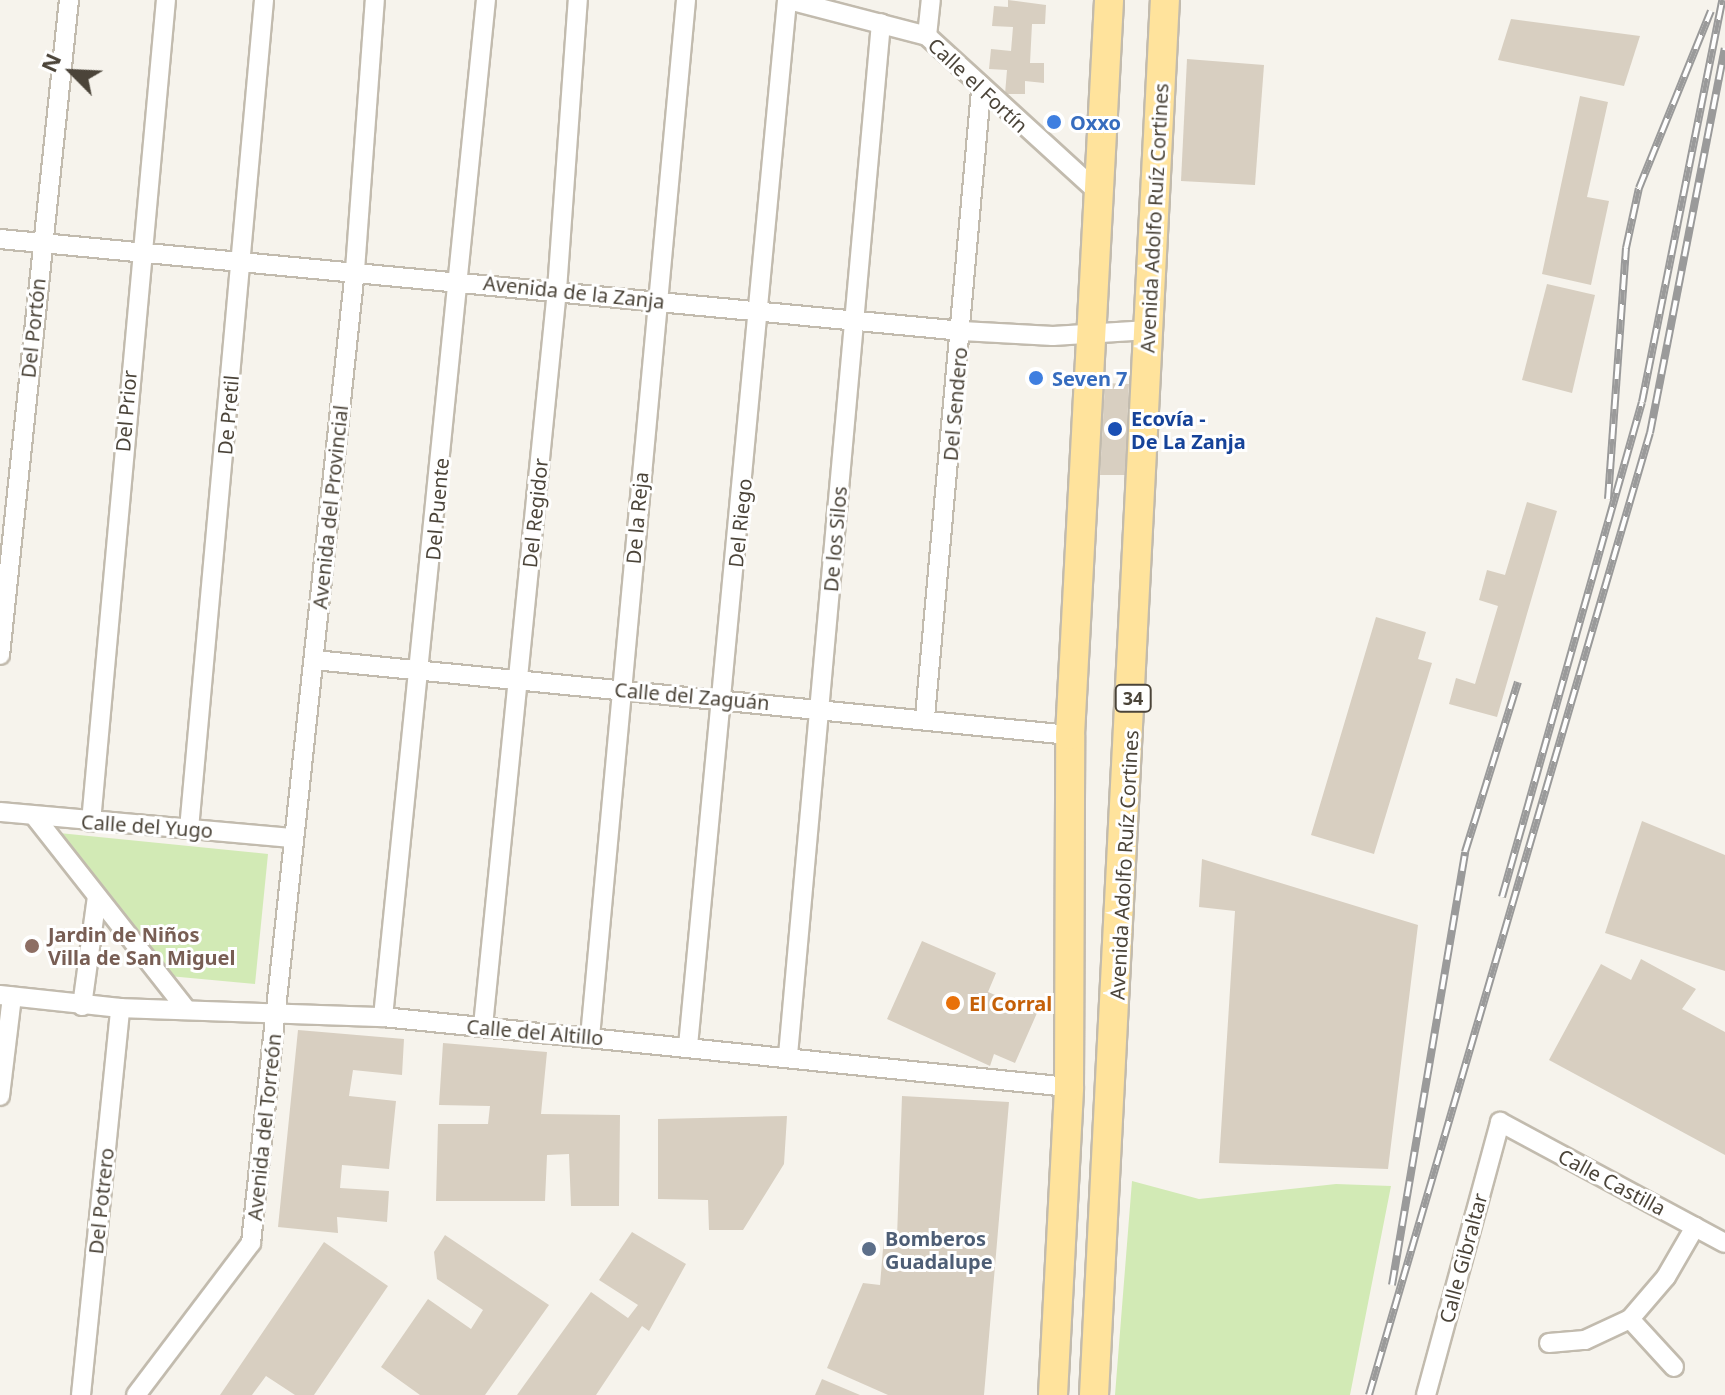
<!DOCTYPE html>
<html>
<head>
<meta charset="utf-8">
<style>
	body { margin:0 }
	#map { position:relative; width:1725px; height:1395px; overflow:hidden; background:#f6f3ec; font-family:"Noto Sans",sans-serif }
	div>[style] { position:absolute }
	.green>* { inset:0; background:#d2eab5 }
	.building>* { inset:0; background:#d8cfc1 }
	.roads { filter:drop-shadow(2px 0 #c2bbae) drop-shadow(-2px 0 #c2bbae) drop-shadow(0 2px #c2bbae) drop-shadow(0 -2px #c2bbae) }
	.minor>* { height:18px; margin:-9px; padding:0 9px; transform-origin:9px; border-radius:9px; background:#fff }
	.primary>* { height:28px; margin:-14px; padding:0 14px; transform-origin:14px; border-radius:14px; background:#ffe39c }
	.rail>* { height:8px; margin-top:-4px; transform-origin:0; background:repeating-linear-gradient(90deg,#fff 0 15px,#9a9a9a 0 30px); box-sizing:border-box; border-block:2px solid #9a9a9a }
	.dots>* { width:22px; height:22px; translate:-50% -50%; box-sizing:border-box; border:4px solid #fff; border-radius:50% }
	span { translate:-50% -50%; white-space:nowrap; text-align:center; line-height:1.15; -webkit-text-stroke:6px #fff; paint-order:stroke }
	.shield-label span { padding:2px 6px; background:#fff; border:2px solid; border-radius:6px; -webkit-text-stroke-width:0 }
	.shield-label { font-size:18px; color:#4b4439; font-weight:700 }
	.street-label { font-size:20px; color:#4b4439 }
	.shop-label { font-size:20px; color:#366cbe; font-weight:700 }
	.left { translate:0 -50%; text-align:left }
	.transit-label { font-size:20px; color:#164399; font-weight:700 }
	.education-label { font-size:20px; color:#785e54; font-weight:700 }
	.food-label { font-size:20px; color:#c56008; font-weight:700 }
	.service-label { font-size:20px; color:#4e5e75; font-weight:700 }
	.north { position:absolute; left:32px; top:32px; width:80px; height:80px; -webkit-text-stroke:6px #fff; paint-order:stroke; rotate:294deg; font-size:22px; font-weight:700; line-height:32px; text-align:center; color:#4b4439 }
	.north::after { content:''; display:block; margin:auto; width:28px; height:36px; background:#4b4439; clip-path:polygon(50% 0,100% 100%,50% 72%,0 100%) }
</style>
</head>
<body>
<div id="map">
	<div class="green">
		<i style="clip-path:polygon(59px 833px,268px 854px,255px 984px,169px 976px)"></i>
		<i style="clip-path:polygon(1132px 1181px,1199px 1199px,1336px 1184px,1391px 1186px,1350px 1395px,1115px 1395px)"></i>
	</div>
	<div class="building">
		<i style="clip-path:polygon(1008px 0,1046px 5px,1045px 24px,1032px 24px,1030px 63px,1044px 63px,1044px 83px,1025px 81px,1025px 94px,1005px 94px,1007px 70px,989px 69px,991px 49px,1011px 51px,1013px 27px,992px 26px,994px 6px,1008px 7px)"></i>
		<i style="clip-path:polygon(1511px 19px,1640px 36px,1624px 86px,1498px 60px)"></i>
		<i style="clip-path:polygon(1187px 59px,1264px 65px,1255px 185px,1181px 181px)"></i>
		<i style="clip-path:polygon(1580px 96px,1608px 102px,1587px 197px,1609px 201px,1591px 285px,1542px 274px)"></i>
		<i style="clip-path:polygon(1547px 284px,1595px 295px,1572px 393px,1522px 380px)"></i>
		<i style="clip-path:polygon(1105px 383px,1129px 384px,1125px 475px,1100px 475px)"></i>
		<i style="clip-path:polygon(1527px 502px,1557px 511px,1497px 717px,1449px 704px,1456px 678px,1475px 684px,1498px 606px,1479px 600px,1487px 570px,1505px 575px)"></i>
		<i style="clip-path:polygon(1376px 617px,1426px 632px,1418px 659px,1432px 663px,1374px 854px,1311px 835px)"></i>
		<i style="clip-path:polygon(1642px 821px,1725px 855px,1725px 971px,1605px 933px)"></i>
		<i style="clip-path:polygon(1202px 859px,1418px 925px,1388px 1169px,1219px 1163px,1235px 911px,1199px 907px)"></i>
		<i style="clip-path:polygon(922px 941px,996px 973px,988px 992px,1037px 1013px,1015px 1063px,994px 1054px,990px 1066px,887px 1019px)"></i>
		<i style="clip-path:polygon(1641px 959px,1696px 989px,1682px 1009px,1725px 1032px,1725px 1155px,1549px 1060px,1601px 964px,1631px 980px)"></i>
		<i style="clip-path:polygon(298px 1030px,404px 1039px,402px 1075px,353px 1070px,349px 1096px,396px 1101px,389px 1169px,342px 1165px,340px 1188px,389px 1191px,387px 1222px,337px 1217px,338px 1233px,278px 1227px)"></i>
		<i style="clip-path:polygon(443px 1043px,547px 1052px,541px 1114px,620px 1115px,619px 1206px,571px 1206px,569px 1154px,547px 1155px,545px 1201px,436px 1201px,438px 1124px,488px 1124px,490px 1106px,439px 1105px)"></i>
		<i style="clip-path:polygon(902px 1096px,1009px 1102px,984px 1395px,888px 1395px,827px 1368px,863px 1283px,880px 1285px,884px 1237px,897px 1237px)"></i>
		<i style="clip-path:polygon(787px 1116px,784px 1164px,743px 1230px,709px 1230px,708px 1200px,658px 1199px,658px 1119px)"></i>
		<i style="clip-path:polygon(632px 1232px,686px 1264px,649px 1331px,642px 1326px,596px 1395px,517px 1395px,591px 1292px,628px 1318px,638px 1305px,599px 1280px)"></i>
		<i style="clip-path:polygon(445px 1235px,549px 1305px,485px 1395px,420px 1395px,381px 1367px,428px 1299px,471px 1329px,483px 1310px,437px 1279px,434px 1252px)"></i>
		<i style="clip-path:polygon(324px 1242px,388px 1286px,314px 1395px,295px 1395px,266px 1376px,252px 1395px,220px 1395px)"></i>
		<i style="clip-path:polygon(822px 1379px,860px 1395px,815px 1395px)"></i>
	</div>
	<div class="roads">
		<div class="minor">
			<i style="left:789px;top:0;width:143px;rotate:14.6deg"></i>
			<i style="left:927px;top:36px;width:236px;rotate:42.4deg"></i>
			<i style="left:927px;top:36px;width:36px;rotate:-84deg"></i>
			<i style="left:0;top:239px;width:966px;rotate:5.46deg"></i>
			<i style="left:962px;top:331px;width:91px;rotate:3.1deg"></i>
			<i style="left:1053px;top:336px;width:96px;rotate:-3.6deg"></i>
			<i style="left:0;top:655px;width:659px;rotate:-83.99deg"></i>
			<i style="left:314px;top:660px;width:760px;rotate:5.67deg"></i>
			<i style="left:925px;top:717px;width:628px;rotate:-84.89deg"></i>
			<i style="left:0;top:812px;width:295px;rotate:5.1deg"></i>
			<i style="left:35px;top:817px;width:244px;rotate:51.8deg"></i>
			<i style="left:91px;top:822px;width:825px;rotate:-84.79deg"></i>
			<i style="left:189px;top:829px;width:832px;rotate:-84.83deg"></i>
			<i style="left:0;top:995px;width:121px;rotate:6.2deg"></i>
			<i style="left:120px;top:1008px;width:263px;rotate:2deg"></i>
			<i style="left:383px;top:1017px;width:690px;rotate:5.83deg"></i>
			<i style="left:82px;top:1006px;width:110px;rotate:-82.2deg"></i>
			<i style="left:383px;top:1017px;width:1022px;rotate:-84.22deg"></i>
			<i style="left:483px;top:1026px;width:740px;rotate:-84.26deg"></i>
			<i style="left:557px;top:290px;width:291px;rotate:-85.9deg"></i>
			<i style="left:590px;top:1037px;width:1041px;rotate:-84.71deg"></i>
			<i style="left:688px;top:1046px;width:1051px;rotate:-84.59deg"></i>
			<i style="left:788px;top:1055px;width:1036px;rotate:-84.85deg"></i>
			<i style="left:0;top:1096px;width:100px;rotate:-83.1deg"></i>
			<i style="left:1630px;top:1319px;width:65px;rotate:47.5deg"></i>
			<i style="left:1549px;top:1343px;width:36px;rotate:-5deg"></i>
			<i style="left:1585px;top:1340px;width:50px;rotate:-25deg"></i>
			<i style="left:1630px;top:1319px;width:55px;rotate:-49.4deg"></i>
			<i style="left:1666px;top:1277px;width:58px;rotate:-59.9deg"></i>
			<i style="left:81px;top:1395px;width:389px;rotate:-84.2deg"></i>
			<i style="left:136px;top:1395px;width:191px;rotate:-52.9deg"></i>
			<i style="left:251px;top:1243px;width:979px;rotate:-83.9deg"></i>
			<i style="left:355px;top:270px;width:271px;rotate:-85.8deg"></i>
			<i style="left:1426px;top:1395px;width:283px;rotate:-74.8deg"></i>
			<i style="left:1500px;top:1122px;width:255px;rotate:28.3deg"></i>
		</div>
		<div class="primary">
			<i style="left:1053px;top:1395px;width:308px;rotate:-87deg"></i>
			<i style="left:1069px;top:1087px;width:352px;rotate:-89.8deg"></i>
			<i style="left:1070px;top:735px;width:736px;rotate:-86.96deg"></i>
			<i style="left:1094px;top:1395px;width:1397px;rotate:-87.09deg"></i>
		</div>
	</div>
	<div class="rail">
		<i style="left:1608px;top:499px;width:252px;rotate:-85.9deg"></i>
		<i style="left:1626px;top:248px;width:61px;rotate:-77.8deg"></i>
		<i style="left:1639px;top:188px;width:191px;rotate:-67.9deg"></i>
		<i style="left:1502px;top:897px;width:514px;rotate:-74.21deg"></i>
		<i style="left:1642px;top:402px;width:410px;rotate:-78.7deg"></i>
		<i style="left:1392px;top:1285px;width:439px;rotate:-80.4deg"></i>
		<i style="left:1465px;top:852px;width:178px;rotate:-72.7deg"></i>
		<i style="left:1369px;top:1395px;width:1002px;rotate:-73.72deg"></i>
		<i style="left:1650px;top:433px;width:392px;rotate:-79deg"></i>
	</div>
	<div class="dots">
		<i style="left:1054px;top:122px;background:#3f7fe0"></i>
		<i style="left:1036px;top:378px;background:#3f7fe0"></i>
		<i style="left:1115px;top:429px;background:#1a4fb4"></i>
		<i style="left:32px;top:946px;background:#8d6e63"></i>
		<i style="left:953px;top:1003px;background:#e8710a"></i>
		<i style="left:869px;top:1249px;background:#5c6f8a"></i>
	</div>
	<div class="shield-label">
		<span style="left:1133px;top:698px">34</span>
	</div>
	<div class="street-label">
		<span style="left:978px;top:85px;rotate:43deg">Calle el Fortín</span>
		<span style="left:1154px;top:218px;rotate:-87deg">Avenida Adolfo Ruíz Cortines</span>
		<span style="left:574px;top:292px;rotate:6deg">Avenida de la Zanja</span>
		<span style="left:33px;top:328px;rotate:-84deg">Del Portón</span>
		<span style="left:955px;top:404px;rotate:-85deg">Del Sendero</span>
		<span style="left:126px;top:411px;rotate:-85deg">Del Prior</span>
		<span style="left:228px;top:415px;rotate:-85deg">De Pretil</span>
		<span style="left:330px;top:507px;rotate:-84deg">Avenida del Provincial</span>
		<span style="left:437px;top:509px;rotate:-85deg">Del Puente</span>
		<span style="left:535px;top:513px;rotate:-84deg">Del Regidor</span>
		<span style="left:637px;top:518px;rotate:-85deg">De la Reja</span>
		<span style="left:740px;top:523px;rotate:-84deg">Del Riego</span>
		<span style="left:835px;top:539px;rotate:-85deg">De los Silos</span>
		<span style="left:692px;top:696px;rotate:5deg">Calle del Zaguán</span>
		<span style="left:147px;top:826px;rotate:4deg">Calle del Yugo</span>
		<span style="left:1124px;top:865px;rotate:-87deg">Avenida Adolfo Ruíz Cortines</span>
		<span style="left:535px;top:1032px;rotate:5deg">Calle del Altillo</span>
		<span style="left:264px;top:1127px;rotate:-84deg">Avenida del Torreón</span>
		<span style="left:1612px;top:1182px;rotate:28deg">Calle Castilla</span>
		<span style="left:101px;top:1201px;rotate:-84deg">Del Potrero</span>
		<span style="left:1463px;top:1258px;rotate:-75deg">Calle Gibraltar</span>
	</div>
	<div class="shop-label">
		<span class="left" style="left:1070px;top:122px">Oxxo</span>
		<span class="left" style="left:1052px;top:378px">Seven 7</span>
	</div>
	<div class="transit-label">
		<span class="left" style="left:1131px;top:430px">Ecovía -<br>De La Zanja</span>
	</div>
	<div class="education-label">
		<span class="left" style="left:48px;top:946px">Jardin de Niños<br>Villa de San Miguel</span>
	</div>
	<div class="food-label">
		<span class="left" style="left:969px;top:1003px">El Corral</span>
	</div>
	<div class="service-label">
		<span class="left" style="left:885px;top:1250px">Bomberos<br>Guadalupe</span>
	</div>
	<div class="north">N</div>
</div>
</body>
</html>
